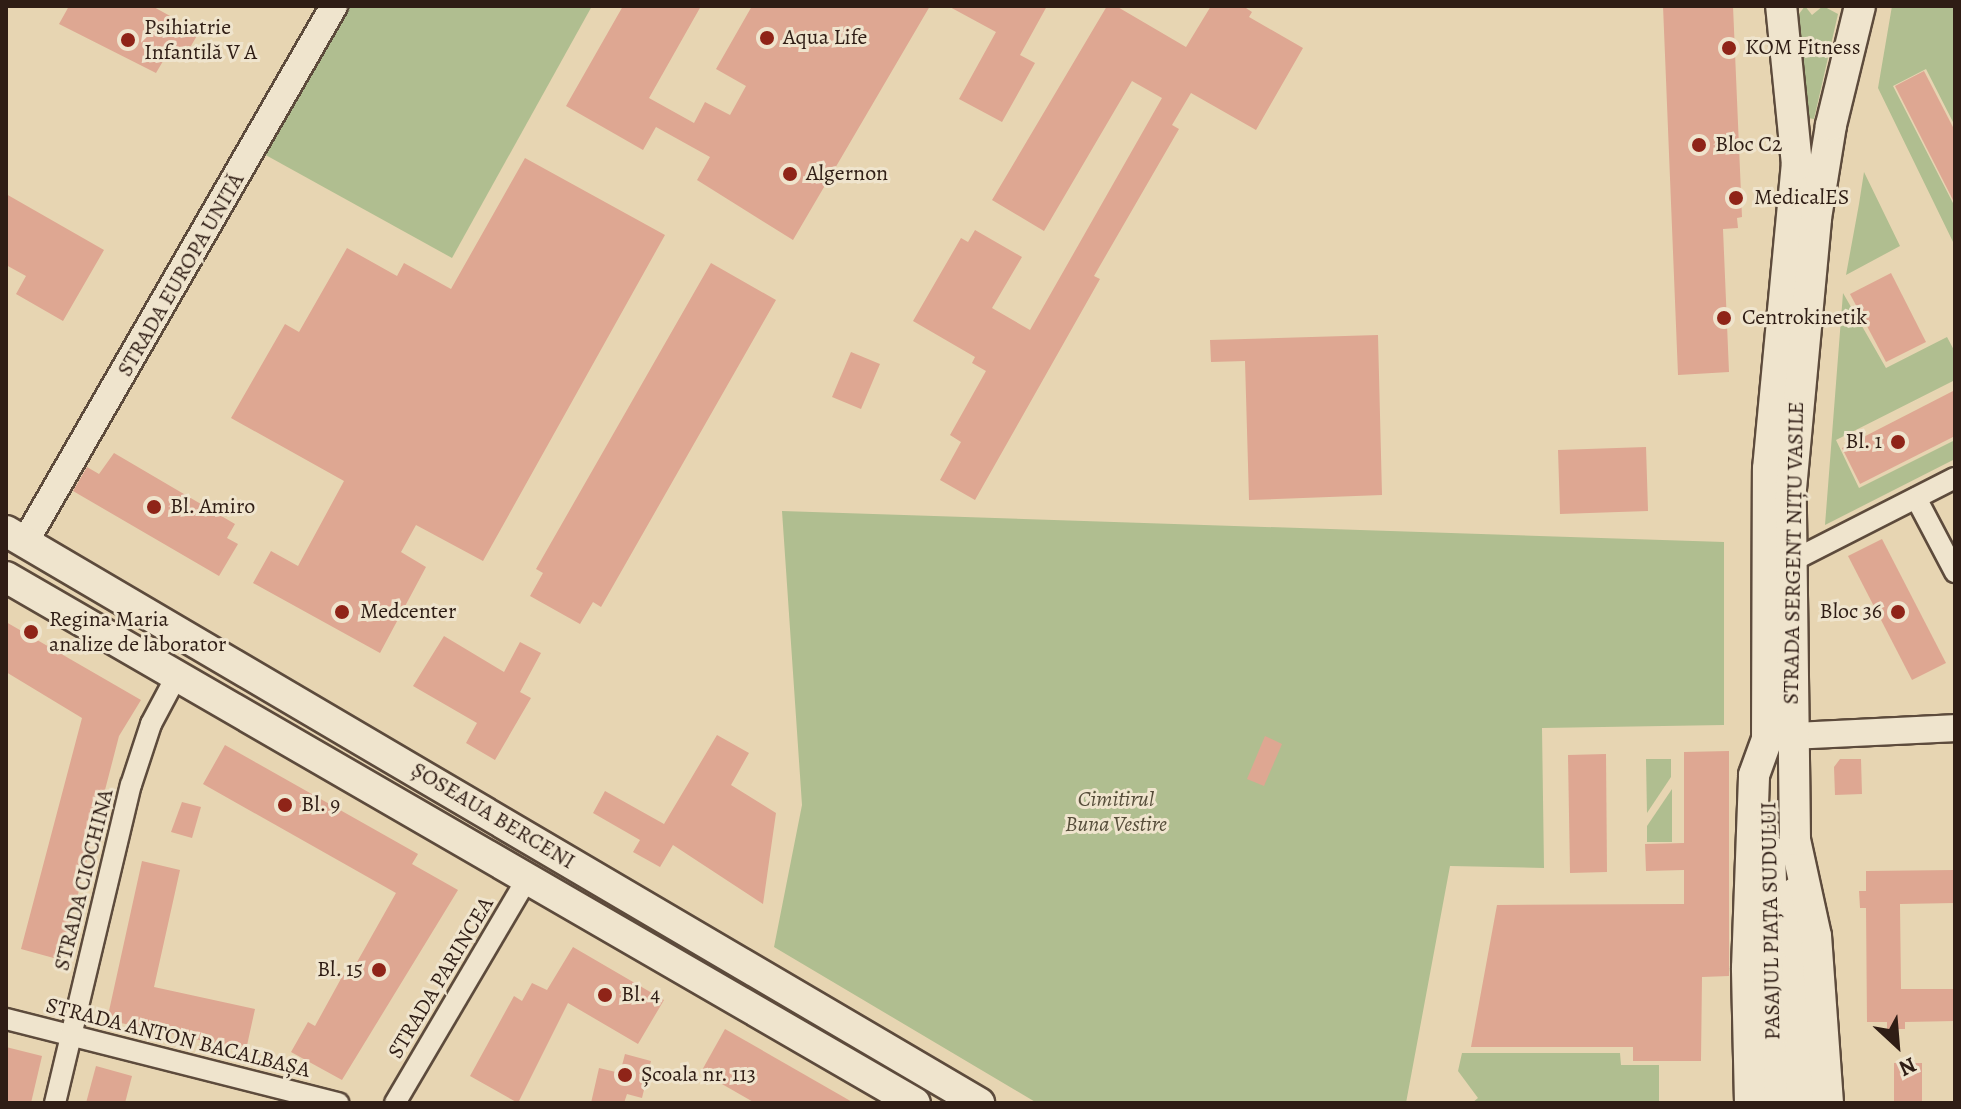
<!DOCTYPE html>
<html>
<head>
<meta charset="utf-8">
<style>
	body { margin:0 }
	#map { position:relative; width:1961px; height:1109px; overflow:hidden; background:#e7d5b2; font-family:Alegreya,serif }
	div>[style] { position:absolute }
	.green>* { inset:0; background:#b0be90 }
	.building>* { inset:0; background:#dea792 }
	.roads { filter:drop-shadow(2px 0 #5d4b3c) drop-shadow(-2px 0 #5d4b3c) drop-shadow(0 2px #5d4b3c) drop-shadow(0 -2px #5d4b3c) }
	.minor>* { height:20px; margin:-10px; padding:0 10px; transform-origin:10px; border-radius:10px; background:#efe4cd }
	.tertiary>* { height:26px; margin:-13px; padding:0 13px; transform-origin:13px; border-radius:13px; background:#efe4cd }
	.secondary>* { height:30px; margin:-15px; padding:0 15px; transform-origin:15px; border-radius:15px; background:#efe4cd }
	.dots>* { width:22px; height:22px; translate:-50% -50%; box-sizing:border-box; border:4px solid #efe4cd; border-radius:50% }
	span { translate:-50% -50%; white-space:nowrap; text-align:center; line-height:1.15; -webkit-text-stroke:6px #efe4cd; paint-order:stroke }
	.poi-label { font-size:22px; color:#2f1d15 }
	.left { translate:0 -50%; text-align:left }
	.right { translate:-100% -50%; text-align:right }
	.street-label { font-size:22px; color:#2f1d15 }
	.park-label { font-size:22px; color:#564d3a; font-style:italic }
	.frame { position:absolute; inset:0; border:8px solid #2f1d15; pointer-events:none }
	.north { position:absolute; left:1857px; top:1005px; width:80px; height:80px; -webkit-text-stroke:6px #efe4cd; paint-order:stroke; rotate:154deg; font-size:22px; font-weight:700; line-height:32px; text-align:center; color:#2f1d15 }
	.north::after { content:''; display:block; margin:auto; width:28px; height:36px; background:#2f1d15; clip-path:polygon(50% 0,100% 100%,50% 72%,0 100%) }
</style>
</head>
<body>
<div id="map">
	<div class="green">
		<i style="clip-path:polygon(346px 6px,592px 6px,452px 258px,262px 153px)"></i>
		<i style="clip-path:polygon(1805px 6px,1812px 15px,1823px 6px,1838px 14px,1814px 119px,1808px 118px,1796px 18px)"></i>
		<i style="clip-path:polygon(1892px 6px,1955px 6px,1955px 126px,1926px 69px,1893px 86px,1955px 207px,1955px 246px,1878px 88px)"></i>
		<i style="clip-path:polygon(1864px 172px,1900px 246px,1846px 275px,1859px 204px)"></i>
		<i style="clip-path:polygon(1843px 293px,1886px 368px,1947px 337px,1955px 352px,1955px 380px,1836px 440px,1859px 488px,1955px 440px,1955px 459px,1825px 525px)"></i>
		<i style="clip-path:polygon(782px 511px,1724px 542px,1724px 725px,1542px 728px,1544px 868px,1450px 866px,1406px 1103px,1037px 1103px,774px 947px,802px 805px)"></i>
		<i style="clip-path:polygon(1646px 759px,1671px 759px,1671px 777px,1647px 813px)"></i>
		<i style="clip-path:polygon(1672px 789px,1672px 842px,1647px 842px,1647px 826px)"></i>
		<i style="clip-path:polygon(1462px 1053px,1620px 1053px,1621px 1065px,1659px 1065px,1659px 1103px,1472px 1103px,1478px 1098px,1458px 1071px)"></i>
	</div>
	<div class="building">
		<i style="clip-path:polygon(69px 6px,152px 6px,199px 32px,183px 60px,169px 51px,156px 73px,59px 24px)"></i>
		<i style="clip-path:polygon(623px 6px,701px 6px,649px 98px,694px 123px,705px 102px,730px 115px,746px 86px,716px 69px,752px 6px,930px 6px,793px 240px,697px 180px,710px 157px,656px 127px,643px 150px,566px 106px)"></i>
		<i style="clip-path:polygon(948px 6px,1047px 6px,1020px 55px,1035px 63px,1002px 122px,959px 99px,996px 32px)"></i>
		<i style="clip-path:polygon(1107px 6px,1116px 6px,1186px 47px,1211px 6px,1243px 6px,1252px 12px,1249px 17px,1303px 48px,1256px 130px,1191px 93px,1172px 125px,1179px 129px,1094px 276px,1100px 279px,975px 500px,940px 480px,961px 442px,950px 435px,986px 371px,972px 363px,975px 357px,913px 321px,961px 238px,968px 242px,975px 230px,1022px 257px,992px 308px,1030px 330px,1162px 98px,1132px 81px,1044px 231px,992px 200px)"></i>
		<i style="clip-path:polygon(1663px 6px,1733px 6px,1742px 217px,1737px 218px,1738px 228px,1723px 229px,1729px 372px,1678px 375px)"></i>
		<i style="clip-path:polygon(1924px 71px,1955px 131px,1955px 204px,1895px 86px)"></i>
		<i style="clip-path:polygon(525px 158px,665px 235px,483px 561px,416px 525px,401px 552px,426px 567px,380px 653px,253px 583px,271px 551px,298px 566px,344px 481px,231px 418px,285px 324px,299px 332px,347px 248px,397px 276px,404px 263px,451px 289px)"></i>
		<i style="clip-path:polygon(6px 194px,104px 250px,63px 321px,16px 294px,26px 276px,6px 265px)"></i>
		<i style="clip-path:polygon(711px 263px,776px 300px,601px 607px,593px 602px,580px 624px,530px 596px,543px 573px,536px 569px)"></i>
		<i style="clip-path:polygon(1891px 273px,1926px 342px,1886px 362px,1850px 294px)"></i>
		<i style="clip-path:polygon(1378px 335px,1382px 495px,1249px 500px,1245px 361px,1211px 362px,1210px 340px)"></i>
		<i style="clip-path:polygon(851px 352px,880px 364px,861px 409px,832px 397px)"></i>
		<i style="clip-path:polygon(1955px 390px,1955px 436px,1860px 484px,1842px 448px)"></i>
		<i style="clip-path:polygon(1646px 447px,1648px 511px,1560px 514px,1558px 450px)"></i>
		<i style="clip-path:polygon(114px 453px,235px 524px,227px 538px,238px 544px,219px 576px,73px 491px,87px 467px,99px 474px)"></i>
		<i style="clip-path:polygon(1882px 539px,1946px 663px,1912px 680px,1848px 556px)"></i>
		<i style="clip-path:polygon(6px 622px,141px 700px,119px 736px,61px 960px,21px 949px,82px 718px,6px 672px)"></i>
		<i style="clip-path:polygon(444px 636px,504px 672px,520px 642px,541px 653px,520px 692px,531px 698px,495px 760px,466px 743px,477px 723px,413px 686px)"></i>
		<i style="clip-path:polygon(717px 735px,749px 753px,731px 785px,776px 813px,763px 904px,673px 845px,660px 867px,633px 852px,640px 840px,593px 813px,605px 791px,664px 824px)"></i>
		<i style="clip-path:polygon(1265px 736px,1282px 744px,1264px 786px,1247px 779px)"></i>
		<i style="clip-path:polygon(225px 745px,418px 854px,412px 864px,458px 890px,342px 1080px,291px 1052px,308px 1022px,315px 1026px,343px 975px,348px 978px,396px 893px,203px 784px)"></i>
		<i style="clip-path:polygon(1729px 751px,1729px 976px,1702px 977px,1701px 1061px,1633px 1061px,1633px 1047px,1471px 1047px,1497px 905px,1684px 904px,1684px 870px,1646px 871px,1645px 844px,1684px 843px,1684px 752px)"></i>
		<i style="clip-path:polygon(1606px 754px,1607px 872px,1570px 873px,1568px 755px)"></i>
		<i style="clip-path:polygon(1840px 759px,1861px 759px,1862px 794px,1835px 795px,1834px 767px)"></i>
		<i style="clip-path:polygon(182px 802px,201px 807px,192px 838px,171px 832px)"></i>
		<i style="clip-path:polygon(142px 861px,180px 870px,154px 987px,255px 1009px,246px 1050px,107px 1020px)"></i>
		<i style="clip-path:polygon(1955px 870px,1955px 903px,1900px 904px,1901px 989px,1955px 989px,1955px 1021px,1905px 1022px,1905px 1029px,1887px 1029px,1887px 1022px,1867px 1022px,1866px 908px,1860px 908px,1859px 891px,1866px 891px,1866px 871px)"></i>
		<i style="clip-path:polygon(573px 947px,664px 1000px,638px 1044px,568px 1003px,518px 1103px,470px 1076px,514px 996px,522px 1001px,532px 983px,547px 990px)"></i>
		<i style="clip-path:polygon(725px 1029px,854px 1103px,755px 1103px,701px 1072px)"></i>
		<i style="clip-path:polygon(6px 1047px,42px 1056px,31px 1103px,6px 1103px)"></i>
		<i style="clip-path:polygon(625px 1054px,651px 1061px,642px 1098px,627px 1094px,624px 1103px,591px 1103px,599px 1068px,620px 1073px)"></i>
		<i style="clip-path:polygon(1894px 1063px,1922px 1063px,1922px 1103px,1894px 1103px)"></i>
		<i style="clip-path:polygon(96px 1066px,132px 1076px,125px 1103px,86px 1103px)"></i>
	</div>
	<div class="roads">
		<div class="minor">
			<i style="left:1916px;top:498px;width:84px;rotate:62.2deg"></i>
			<i style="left:1790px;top:562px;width:185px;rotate:-27deg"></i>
			<i style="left:6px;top:1019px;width:343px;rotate:14.2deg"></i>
			<i style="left:55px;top:1103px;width:327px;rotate:-76.6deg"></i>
			<i style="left:131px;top:785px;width:64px;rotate:-71.8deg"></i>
			<i style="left:151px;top:724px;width:55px;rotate:-62deg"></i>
			<i style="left:395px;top:1103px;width:262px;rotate:-59.5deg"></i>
		</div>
		<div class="tertiary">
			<i style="left:25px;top:542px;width:619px;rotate:-60.04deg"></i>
			<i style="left:1793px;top:736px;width:162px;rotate:-2.8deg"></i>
		</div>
		<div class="secondary">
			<i style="left:6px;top:531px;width:1129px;rotate:30.45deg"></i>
			<i style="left:6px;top:577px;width:1050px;rotate:30.06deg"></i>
			<i style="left:1770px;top:850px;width:253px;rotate:88.2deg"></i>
			<i style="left:1795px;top:893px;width:210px;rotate:88.1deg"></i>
			<i style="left:1750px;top:1103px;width:135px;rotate:-91.3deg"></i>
			<i style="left:1747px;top:968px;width:193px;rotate:-87.9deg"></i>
			<i style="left:1754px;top:775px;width:37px;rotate:-70deg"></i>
			<i style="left:1767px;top:740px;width:271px;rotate:-89.8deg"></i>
			<i style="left:1768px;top:469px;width:305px;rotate:-84.6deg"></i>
			<i style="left:1797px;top:165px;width:160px;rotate:-95.7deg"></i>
			<i style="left:1828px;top:1103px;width:167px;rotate:-94.1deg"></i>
			<i style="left:1816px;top:936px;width:98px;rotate:-102.3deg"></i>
			<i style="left:1795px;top:840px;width:351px;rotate:-90.7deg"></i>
			<i style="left:1791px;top:489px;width:272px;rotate:-84.7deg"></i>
			<i style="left:1816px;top:218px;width:94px;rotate:-80.8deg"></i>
			<i style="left:1831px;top:125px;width:122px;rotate:-76.3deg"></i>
		</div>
	</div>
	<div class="dots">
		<i style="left:767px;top:38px;background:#8f2418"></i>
		<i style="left:128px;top:40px;background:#8f2418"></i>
		<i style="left:1729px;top:48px;background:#8f2418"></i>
		<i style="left:1699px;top:145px;background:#8f2418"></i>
		<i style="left:790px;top:174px;background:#8f2418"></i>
		<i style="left:1736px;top:198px;background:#8f2418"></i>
		<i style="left:1724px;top:318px;background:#8f2418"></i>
		<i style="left:1898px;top:442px;background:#8f2418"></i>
		<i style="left:154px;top:507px;background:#8f2418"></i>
		<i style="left:342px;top:612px;background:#8f2418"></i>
		<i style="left:1898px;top:612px;background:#8f2418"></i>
		<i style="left:31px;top:632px;background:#8f2418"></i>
		<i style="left:285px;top:805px;background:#8f2418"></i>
		<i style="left:379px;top:970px;background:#8f2418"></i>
		<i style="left:605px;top:995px;background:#8f2418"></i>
		<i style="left:625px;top:1075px;background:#8f2418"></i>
	</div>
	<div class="poi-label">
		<span class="left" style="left:144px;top:40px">Psihiatrie<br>Infantilă V A</span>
		<span class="left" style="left:783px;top:38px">Aqua Life</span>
		<span class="left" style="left:1745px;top:48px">KOM Fitness</span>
		<span class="left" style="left:1715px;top:145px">Bloc C2</span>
		<span class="left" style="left:806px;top:174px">Algernon</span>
		<span class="left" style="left:1754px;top:198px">MedicalES</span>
		<span class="left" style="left:1742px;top:318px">Centrokinetik</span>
		<span class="right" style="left:1882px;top:442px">Bl. 1</span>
		<span class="left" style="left:170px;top:507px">Bl. Amiro</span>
		<span class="left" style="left:360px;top:612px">Medcenter</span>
		<span class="right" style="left:1882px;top:612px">Bloc 36</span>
		<span class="left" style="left:49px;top:632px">Regina Maria<br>analize de laborator</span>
		<span class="left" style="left:301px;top:805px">Bl. 9</span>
		<span class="right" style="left:363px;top:970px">Bl. 15</span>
		<span class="left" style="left:621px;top:995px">Bl. 4</span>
		<span class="left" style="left:641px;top:1075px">Școala nr. 113</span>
	</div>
	<div class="street-label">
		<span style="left:181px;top:275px;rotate:-60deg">STRADA EUROPA UNITĂ</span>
		<span style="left:1794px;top:553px;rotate:-89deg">STRADA SERGENT NIȚU VASILE</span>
		<span style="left:493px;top:816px;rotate:31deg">ȘOSEAUA BERCENI</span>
		<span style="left:84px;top:880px;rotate:-76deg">STRADA CIOCHINA</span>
		<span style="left:1771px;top:921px;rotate:-91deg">PASAJUL PIAȚA SUDULUI</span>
		<span style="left:441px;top:978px;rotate:-59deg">STRADA PARINCEA</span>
		<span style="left:178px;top:1038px;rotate:14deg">STRADA ANTON BACALBAȘA</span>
	</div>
	<div class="park-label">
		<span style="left:1116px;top:812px">Cimitirul<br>Buna Vestire</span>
	</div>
	<div class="frame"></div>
	<div class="north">N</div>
</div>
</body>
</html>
